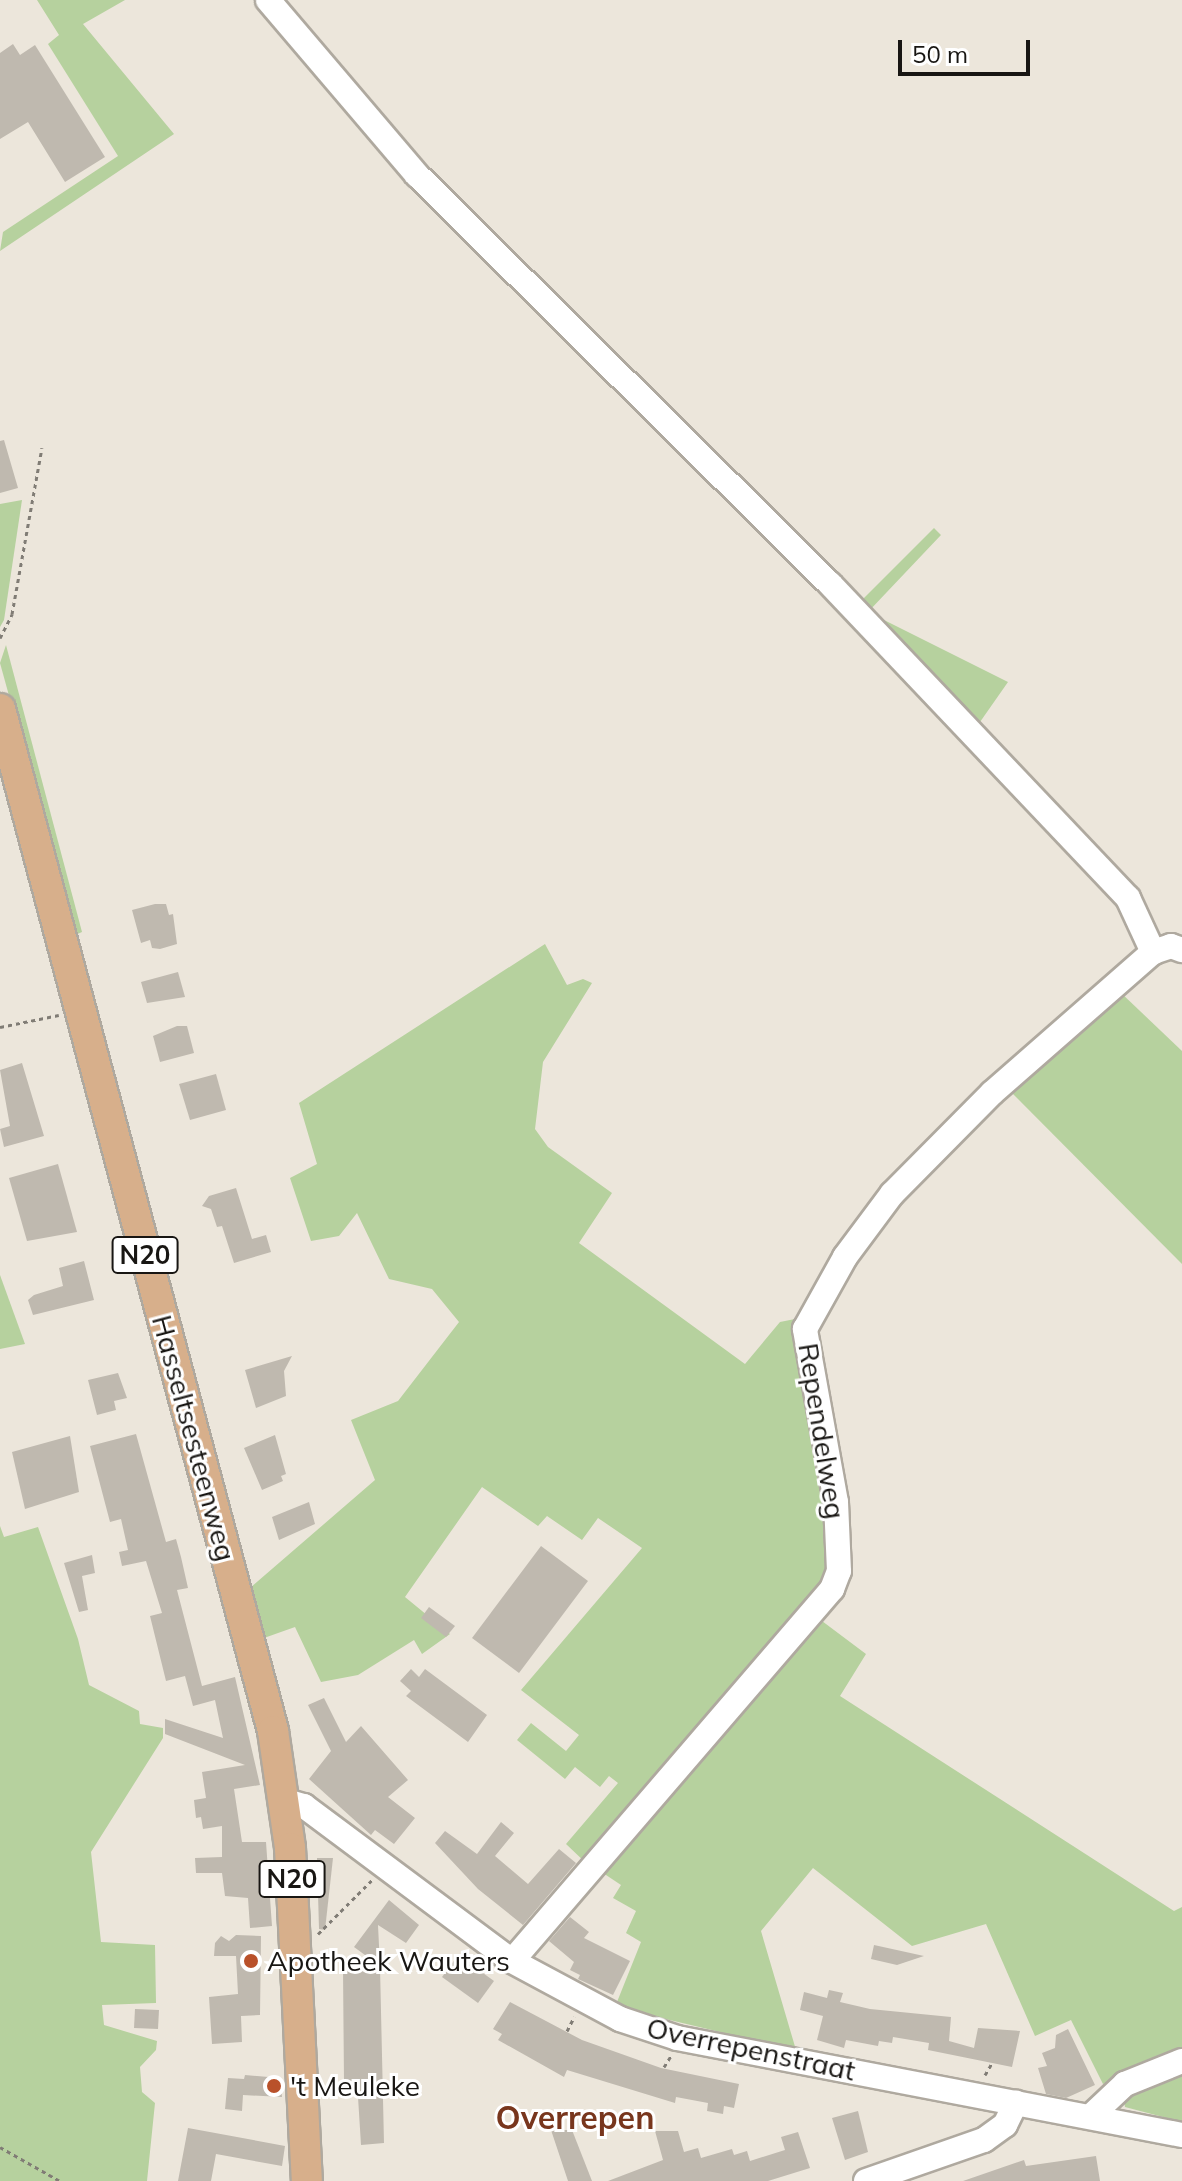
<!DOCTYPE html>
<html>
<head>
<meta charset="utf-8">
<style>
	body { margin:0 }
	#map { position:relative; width:1182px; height:2181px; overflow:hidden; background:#ece6db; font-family:Mulish,sans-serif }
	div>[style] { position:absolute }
	.green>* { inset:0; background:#b6d19e }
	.building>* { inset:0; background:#bfb9af }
	.path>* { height:3px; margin-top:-1.5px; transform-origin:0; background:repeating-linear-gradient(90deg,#807c75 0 4px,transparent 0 8px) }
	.roads { filter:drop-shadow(2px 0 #afa99f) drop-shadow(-2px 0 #afa99f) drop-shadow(0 2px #afa99f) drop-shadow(0 -2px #afa99f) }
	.minor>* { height:24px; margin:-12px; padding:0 12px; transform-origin:12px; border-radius:12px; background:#fff }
	.major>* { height:30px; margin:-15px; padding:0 15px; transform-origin:15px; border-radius:15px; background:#d7af8b }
	.dots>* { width:22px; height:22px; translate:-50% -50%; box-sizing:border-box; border:4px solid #fff; border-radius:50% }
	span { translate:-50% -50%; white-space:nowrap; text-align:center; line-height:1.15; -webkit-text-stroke:6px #fff; paint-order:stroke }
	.shield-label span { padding:2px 6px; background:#fff; border:2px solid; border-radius:6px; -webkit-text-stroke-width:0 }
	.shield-label { font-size:26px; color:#181613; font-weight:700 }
	.street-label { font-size:28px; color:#181613 }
	.poi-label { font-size:28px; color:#181613 }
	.left { translate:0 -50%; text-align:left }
	.quarter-label { font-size:32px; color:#78361d; font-weight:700 }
	.scale { position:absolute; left:898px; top:40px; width:132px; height:36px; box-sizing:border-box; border:4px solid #181613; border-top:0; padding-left:10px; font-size:24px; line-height:28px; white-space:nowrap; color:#181613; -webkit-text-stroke:6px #fff; paint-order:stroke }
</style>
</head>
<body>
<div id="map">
	<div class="green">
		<i style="clip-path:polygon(37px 0,125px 0,83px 24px,174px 134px,0 251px,3px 232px,118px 156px,48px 44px,59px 35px)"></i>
		<i style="clip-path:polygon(22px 500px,4px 620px,0 627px,0 504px)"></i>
		<i style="clip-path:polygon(934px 528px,941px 535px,868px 612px,1008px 682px,973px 732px,855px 607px)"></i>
		<i style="clip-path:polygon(6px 645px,82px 932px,75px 935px,0 663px)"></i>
		<i style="clip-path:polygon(545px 944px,567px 985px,583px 979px,592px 983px,543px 1062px,535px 1129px,548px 1147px,612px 1193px,579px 1243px,745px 1364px,780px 1322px,800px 1318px,827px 1497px,828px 1581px,587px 1864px,566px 1844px,618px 1783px,609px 1776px,600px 1787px,575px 1767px,565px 1779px,517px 1740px,531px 1723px,566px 1751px,579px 1735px,521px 1690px,642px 1548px,598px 1518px,582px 1540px,547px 1516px,538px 1526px,482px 1487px,405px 1597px,450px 1634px,422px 1654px,414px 1640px,358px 1675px,321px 1682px,295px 1627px,264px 1638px,250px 1588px,375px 1480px,351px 1420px,398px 1401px,459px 1322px,432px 1289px,389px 1279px,357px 1213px,339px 1236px,311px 1241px,290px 1178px,317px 1164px,299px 1103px)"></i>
		<i style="clip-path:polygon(1119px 991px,1182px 1051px,1182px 1264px,1006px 1087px)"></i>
		<i style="clip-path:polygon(0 1275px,25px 1344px,0 1349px)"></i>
		<i style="clip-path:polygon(0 1526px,4px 1537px,38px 1527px,78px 1639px,89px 1685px,139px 1711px,140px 1724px,163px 1728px,163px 1738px,91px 1852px,101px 1942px,155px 1945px,156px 2003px,102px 2005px,104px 2025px,157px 2041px,156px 2050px,140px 2067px,142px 2092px,155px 2103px,147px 2181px,0 2181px)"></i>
		<i style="clip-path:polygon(818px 1618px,866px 1654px,840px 1696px,1174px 1911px,1182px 1907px,1182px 2053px,1103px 2084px,1071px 2020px,1035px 2036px,986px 1924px,912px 1946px,813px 1868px,761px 1931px,796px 2050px,615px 2007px,641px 1942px,626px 1933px,636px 1911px,613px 1898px,621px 1885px,597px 1869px)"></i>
		<i style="clip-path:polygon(1182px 2071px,1182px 2122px,1125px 2107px,1123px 2094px)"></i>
	</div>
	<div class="building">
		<i style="clip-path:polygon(13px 44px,20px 55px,35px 45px,105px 157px,65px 182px,28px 122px,0 139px,0 53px)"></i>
		<i style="clip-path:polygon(4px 440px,18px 488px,0 493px,0 441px)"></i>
		<i style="clip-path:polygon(155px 904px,166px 904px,169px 915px,173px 914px,177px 944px,160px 949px,152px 948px,150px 940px,141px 943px,132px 910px)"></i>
		<i style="clip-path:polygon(178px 972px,185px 997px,147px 1003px,141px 982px)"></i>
		<i style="clip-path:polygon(177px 1026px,187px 1026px,194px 1053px,160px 1062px,153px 1036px)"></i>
		<i style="clip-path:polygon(22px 1063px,44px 1136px,4px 1147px,0 1129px,10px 1126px,0 1070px)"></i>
		<i style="clip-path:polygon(216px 1074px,226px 1110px,190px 1120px,179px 1084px)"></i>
		<i style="clip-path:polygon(58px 1164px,77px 1232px,27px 1241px,9px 1178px)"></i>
		<i style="clip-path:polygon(236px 1188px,252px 1239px,266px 1235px,271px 1252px,234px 1263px,222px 1226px,217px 1227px,211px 1209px,202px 1206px,209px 1196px)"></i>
		<i style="clip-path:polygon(84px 1261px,94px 1300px,33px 1315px,28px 1300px,34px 1295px,63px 1286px,59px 1268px)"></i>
		<i style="clip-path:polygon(292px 1356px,284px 1371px,286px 1396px,256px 1408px,245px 1370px)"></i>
		<i style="clip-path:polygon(118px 1373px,127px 1398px,114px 1401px,116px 1410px,97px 1415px,88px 1380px)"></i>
		<i style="clip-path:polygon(136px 1434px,166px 1542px,176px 1539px,181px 1557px,188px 1588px,177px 1590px,202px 1686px,235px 1677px,260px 1785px,234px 1789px,242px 1842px,266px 1842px,272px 1926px,250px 1928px,248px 1898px,225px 1896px,222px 1873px,196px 1873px,195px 1858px,222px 1857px,222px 1826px,203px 1829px,201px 1817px,196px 1818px,194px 1800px,206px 1798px,202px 1772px,245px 1765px,165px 1734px,165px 1719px,223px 1738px,215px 1700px,193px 1706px,185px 1676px,166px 1681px,150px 1616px,162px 1613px,146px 1561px,122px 1566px,119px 1552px,128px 1550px,121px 1519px,110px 1522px,90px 1446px)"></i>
		<i style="clip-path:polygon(275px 1435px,286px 1474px,281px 1476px,283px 1481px,262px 1490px,244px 1448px)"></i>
		<i style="clip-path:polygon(70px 1436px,79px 1492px,25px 1509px,12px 1452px)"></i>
		<i style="clip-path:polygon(309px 1502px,315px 1524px,279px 1540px,272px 1517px)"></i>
		<i style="clip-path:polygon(541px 1546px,588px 1581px,519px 1673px,472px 1638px)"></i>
		<i style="clip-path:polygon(92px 1555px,95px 1573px,82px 1576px,88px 1610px,79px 1612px,64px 1563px)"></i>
		<i style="clip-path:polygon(429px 1607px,455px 1626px,446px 1637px,421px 1618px)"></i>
		<i style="clip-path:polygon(411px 1669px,419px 1677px,425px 1669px,487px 1715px,468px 1742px,406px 1696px,411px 1691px,400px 1681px)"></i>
		<i style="clip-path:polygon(324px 1698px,346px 1742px,361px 1726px,408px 1780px,388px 1797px,415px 1818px,394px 1844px,375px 1830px,371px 1835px,309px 1779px,331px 1751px,308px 1705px)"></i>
		<i style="clip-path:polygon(501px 1822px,514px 1833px,495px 1856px,528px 1884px,559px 1849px,576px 1863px,523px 1925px,478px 1889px,435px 1843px,445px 1831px,477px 1854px)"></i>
		<i style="clip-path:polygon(317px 1858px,333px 1858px,325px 1930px,319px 1929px)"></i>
		<i style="clip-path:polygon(389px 1900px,419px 1925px,406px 1943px,378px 1925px,380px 1966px,354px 1947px)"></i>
		<i style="clip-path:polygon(570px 1917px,589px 1932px,584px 1938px,630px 1961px,613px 1995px,578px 1979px,580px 1975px,570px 1970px,574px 1962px,549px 1941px)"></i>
		<i style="clip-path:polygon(236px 1935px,261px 1936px,260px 2015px,241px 2016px,242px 2042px,212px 2044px,209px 1997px,238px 1994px,236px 1956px,214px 1956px,215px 1943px,221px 1936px,229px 1941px)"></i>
		<i style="clip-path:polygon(874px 1945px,924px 1956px,897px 1965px,871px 1959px)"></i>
		<i style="clip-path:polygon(458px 1955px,494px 1981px,478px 2003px,442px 1977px)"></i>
		<i style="clip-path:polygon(380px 1967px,384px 2143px,361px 2145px,357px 2081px,344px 2081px,343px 1970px)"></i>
		<i style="clip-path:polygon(829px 1990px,843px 1993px,840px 2002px,870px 2009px,951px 2017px,949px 2041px,974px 2048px,978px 2028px,1020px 2031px,1012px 2067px,928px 2050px,929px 2043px,893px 2037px,892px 2043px,879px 2041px,878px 2046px,846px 2040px,844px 2048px,817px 2040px,823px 2016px,800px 2010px,804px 1992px,827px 1998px)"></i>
		<i style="clip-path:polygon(510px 2002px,582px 2040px,661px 2068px,739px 2084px,734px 2108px,724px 2106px,723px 2114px,707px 2111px,708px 2103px,676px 2097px,675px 2103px,567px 2070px,564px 2077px,498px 2040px,502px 2034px,493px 2029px)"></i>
		<i style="clip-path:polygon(135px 2009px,159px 2010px,158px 2029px,134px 2028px)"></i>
		<i style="clip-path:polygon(1068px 2029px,1095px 2085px,1066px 2098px,1046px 2094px,1038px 2068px,1047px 2066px,1042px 2053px,1055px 2048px,1056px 2035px)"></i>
		<i style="clip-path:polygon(245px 2075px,280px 2078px,282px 2097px,243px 2095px,242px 2111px,225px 2109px,228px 2078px,244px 2079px)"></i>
		<i style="clip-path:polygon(858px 2111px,868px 2152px,845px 2160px,832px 2118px)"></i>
		<i style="clip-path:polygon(188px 2128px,285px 2146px,282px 2166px,216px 2154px,211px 2181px,178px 2181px)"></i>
		<i style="clip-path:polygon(551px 2130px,572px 2130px,592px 2181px,568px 2181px)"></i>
		<i style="clip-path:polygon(655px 2131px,678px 2131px,684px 2152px,698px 2148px,701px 2158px,732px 2149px,734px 2155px,747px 2151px,750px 2161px,785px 2150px,781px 2137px,798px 2132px,810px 2168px,768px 2181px,608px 2181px,663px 2160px)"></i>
		<i style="clip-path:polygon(1096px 2156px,1100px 2181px,963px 2181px,1024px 2160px,1026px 2166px)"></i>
	</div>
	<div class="path">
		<i style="left:0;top:638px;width:27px;rotate:-63deg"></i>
		<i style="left:12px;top:614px;width:169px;rotate:-79.8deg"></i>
		<i style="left:0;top:1027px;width:60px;rotate:-11.5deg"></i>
		<i style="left:318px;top:1934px;width:76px;rotate:-45deg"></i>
		<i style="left:567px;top:2031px;width:16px;rotate:-63deg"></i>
		<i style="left:664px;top:2067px;width:13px;rotate:-58deg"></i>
		<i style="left:985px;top:2075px;width:14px;rotate:-60deg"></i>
		<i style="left:0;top:2147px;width:69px;rotate:29.5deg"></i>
	</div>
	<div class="roads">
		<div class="minor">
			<i style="left:268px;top:0;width:230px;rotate:49.6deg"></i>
			<i style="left:417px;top:175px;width:581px;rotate:44.72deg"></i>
			<i style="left:830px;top:584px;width:433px;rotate:46.5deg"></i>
			<i style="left:1128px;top:898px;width:60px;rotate:65.2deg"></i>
			<i style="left:286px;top:1801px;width:19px;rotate:16deg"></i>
			<i style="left:304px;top:1806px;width:259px;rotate:36.7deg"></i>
			<i style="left:512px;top:1961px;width:123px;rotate:28.2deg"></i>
			<i style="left:620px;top:2019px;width:60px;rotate:18.4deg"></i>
			<i style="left:677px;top:2038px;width:514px;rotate:10.87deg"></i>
			<i style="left:512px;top:1961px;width:491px;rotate:-49.3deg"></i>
			<i style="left:832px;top:1589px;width:19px;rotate:-69deg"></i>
			<i style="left:839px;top:1571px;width:69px;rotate:-92.5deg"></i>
			<i style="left:836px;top:1502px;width:176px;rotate:-100.2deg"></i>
			<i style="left:805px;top:1329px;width:82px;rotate:-60.9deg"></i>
			<i style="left:845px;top:1257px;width:79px;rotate:-53.3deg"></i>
			<i style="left:892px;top:1194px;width:142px;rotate:-45.3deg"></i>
			<i style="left:992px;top:1093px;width:214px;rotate:-41.2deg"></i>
			<i style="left:1153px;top:952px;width:19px;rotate:-18deg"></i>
			<i style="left:1171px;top:946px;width:12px;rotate:20deg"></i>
			<i style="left:1091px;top:2116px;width:47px;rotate:-43.3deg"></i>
			<i style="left:1125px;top:2084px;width:61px;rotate:-22deg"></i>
			<i style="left:866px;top:2181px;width:125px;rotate:-19.2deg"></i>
			<i style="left:984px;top:2140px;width:26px;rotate:-36deg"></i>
			<i style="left:1005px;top:2125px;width:25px;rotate:-64deg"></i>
		</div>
		<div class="major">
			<i style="left:0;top:709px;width:1058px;rotate:75.04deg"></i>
			<i style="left:273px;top:1731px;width:118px;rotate:81.7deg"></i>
			<i style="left:290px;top:1848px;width:333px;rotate:87.1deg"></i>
		</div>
	</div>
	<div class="dots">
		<i style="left:251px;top:1961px;background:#b9512a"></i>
		<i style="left:274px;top:2086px;background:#b9512a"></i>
	</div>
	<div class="shield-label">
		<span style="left:145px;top:1255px">N20</span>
		<span style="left:292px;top:1879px">N20</span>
	</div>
	<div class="street-label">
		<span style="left:822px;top:1431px;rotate:81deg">Rependelweg</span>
		<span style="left:194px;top:1438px;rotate:75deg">Hasseltsesteenweg</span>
		<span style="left:751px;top:2049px;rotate:12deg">Overrepenstraat</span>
	</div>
	<div class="poi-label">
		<span class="left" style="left:267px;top:1961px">Apotheek Wauters</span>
		<span class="left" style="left:290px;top:2086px">'t Meuleke</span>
	</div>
	<div class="quarter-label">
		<span style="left:575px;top:2117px">Overrepen</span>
	</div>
	<div class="scale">50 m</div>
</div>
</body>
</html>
